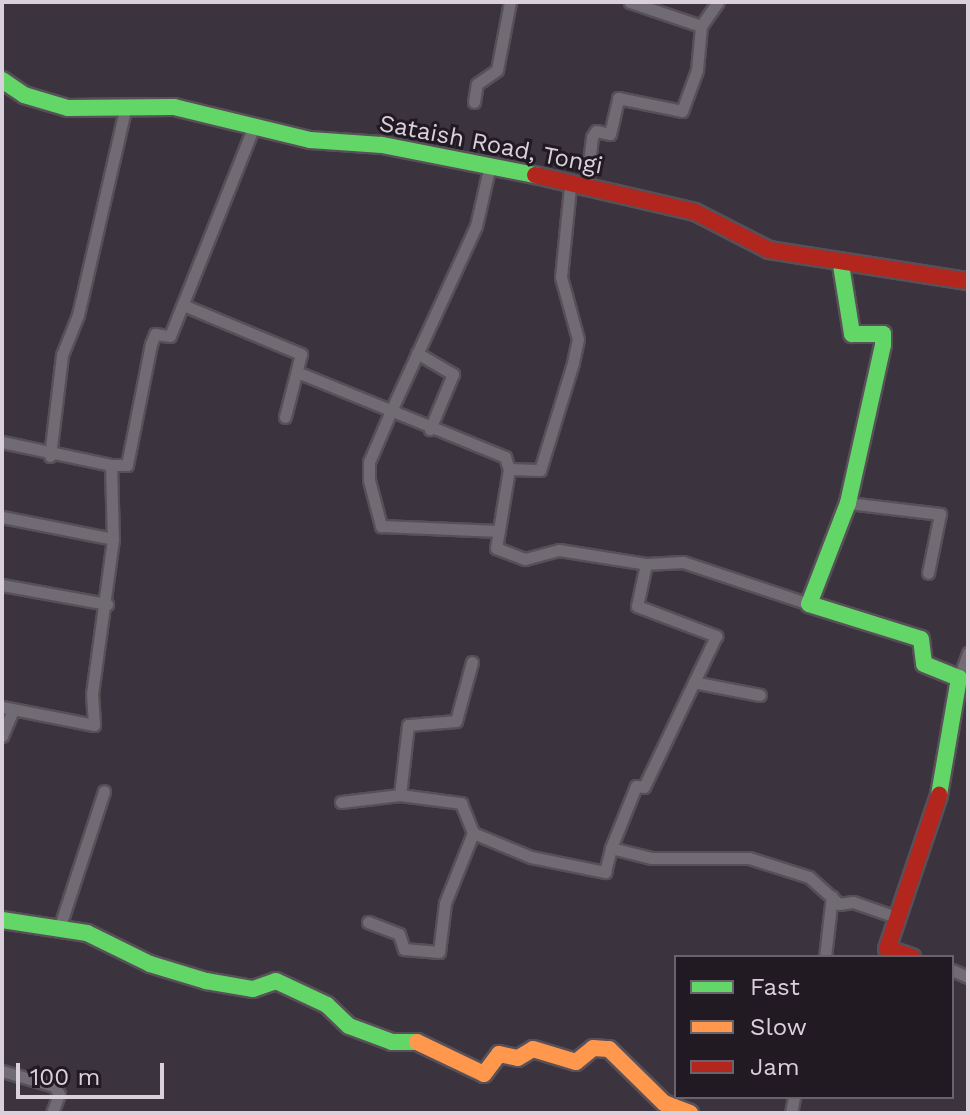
<!DOCTYPE html>
<html>
<head>
<meta charset="utf-8">
<style>
	body { margin:0 }
	#map { position:relative; width:970px; height:1115px; overflow:hidden; background:#3b333d; font-family:"Work Sans",sans-serif }
	div>[style] { position:absolute }
	.roads { filter:drop-shadow(2px 0 #575058) drop-shadow(-2px 0 #575058) drop-shadow(0 2px #575058) drop-shadow(0 -2px #575058) }
	.street>* { height:11px; margin:-5.5px; padding:0 5.5px; transform-origin:5.5px; border-radius:5.5px; background:#716b73 }
	.fast>* { height:16px; margin:-8px; padding:0 8px; transform-origin:8px; border-radius:8px; background:#63d668 }
	.slow>* { height:16px; margin:-8px; padding:0 8px; transform-origin:8px; border-radius:8px; background:#ff974d }
	.jam>* { height:16px; margin:-8px; padding:0 8px; transform-origin:8px; border-radius:8px; background:#b3261e }
	span { translate:-50% -50%; white-space:nowrap; text-align:center; line-height:1.15; -webkit-text-stroke:6px #211a22; paint-order:stroke }
	.street-label { font-size:24px; color:#dad0dc }
	.frame { position:absolute; inset:0; border:4px solid #dad0dc; pointer-events:none }
	.legend { position:absolute; left:674px; top:955px; width:280px; height:144px; box-sizing:border-box; background:#211a22; border:2px solid #6b636c; margin:0; padding:10px 14px; list-style:none; font-size:24px; color:#dad0dc }
	.legend li { display:flex; align-items:center; gap:16px; height:40px }
	.legend b { width:40px; border:2px solid #6b636c }
	.scale { position:absolute; left:16px; top:1063px; width:148px; height:36px; box-sizing:border-box; border:4px solid #dad0dc; border-top:0; padding-left:10px; font-size:24px; line-height:28px; white-space:nowrap; color:#dad0dc; -webkit-text-stroke:6px #211a22; paint-order:stroke }
</style>
</head>
<body>
<div id="map">
	<div class="roads">
		<div class="street">
			<i style="left:630px;top:2px;width:75px;rotate:18.7deg"></i>
			<i style="left:474px;top:102px;width:18px;rotate:-81deg"></i>
			<i style="left:477px;top:84px;width:24px;rotate:-35deg"></i>
			<i style="left:497px;top:70px;width:69px;rotate:-79.2deg"></i>
			<i style="left:489px;top:169px;width:58px;rotate:102.8deg"></i>
			<i style="left:476px;top:226px;width:204px;rotate:114.7deg"></i>
			<i style="left:391px;top:411px;width:56px;rotate:113.3deg"></i>
			<i style="left:369px;top:462px;width:18px;rotate:90deg"></i>
			<i style="left:369px;top:480px;width:48px;rotate:75.4deg"></i>
			<i style="left:381px;top:526px;width:118px;rotate:2.4deg"></i>
			<i style="left:570px;top:187px;width:90px;rotate:95.7deg"></i>
			<i style="left:561px;top:277px;width:64px;rotate:74.7deg"></i>
			<i style="left:578px;top:339px;width:25px;rotate:102deg"></i>
			<i style="left:573px;top:363px;width:112px;rotate:107.1deg"></i>
			<i style="left:540px;top:470px;width:31px;rotate:-178deg"></i>
			<i style="left:509px;top:469px;width:80px;rotate:99.3deg"></i>
			<i style="left:496px;top:548px;width:31px;rotate:21deg"></i>
			<i style="left:525px;top:559px;width:35px;rotate:-15deg"></i>
			<i style="left:559px;top:550px;width:88px;rotate:9.1deg"></i>
			<i style="left:646px;top:564px;width:37px;rotate:-3deg"></i>
			<i style="left:683px;top:562px;width:133px;rotate:18.4deg"></i>
			<i style="left:586px;top:189px;width:52px;rotate:-83.4deg"></i>
			<i style="left:592px;top:137px;width:7px;rotate:-56deg"></i>
			<i style="left:596px;top:131px;width:14px;rotate:12deg"></i>
			<i style="left:610px;top:134px;width:37px;rotate:-77deg"></i>
			<i style="left:618px;top:98px;width:65px;rotate:11.5deg"></i>
			<i style="left:682px;top:111px;width:44px;rotate:-69.9deg"></i>
			<i style="left:697px;top:70px;width:44px;rotate:-84.8deg"></i>
			<i style="left:701px;top:26px;width:29px;rotate:-55deg"></i>
			<i style="left:183px;top:305px;width:128px;rotate:22.6deg"></i>
			<i style="left:301px;top:354px;width:65px;rotate:104.3deg"></i>
			<i style="left:417px;top:353px;width:42px;rotate:30.3deg"></i>
			<i style="left:453px;top:374px;width:60px;rotate:112.7deg"></i>
			<i style="left:297px;top:372px;width:225px;rotate:22.2deg"></i>
			<i style="left:505px;top:457px;width:13px;rotate:72deg"></i>
			<i style="left:2px;top:442px;width:111px;rotate:11.9deg"></i>
			<i style="left:111px;top:465px;width:74px;rotate:88.5deg"></i>
			<i style="left:113px;top:539px;width:156px;rotate:97.7deg"></i>
			<i style="left:92px;top:694px;width:31px;rotate:86deg"></i>
			<i style="left:94px;top:725px;width:94px;rotate:-168.9deg"></i>
			<i style="left:50px;top:456px;width:102px;rotate:-83.2deg"></i>
			<i style="left:62px;top:355px;width:43px;rotate:-68.2deg"></i>
			<i style="left:78px;top:315px;width:215px;rotate:-77.1deg"></i>
			<i style="left:111px;top:465px;width:16px"></i>
			<i style="left:127px;top:465px;width:123px;rotate:-78.8deg"></i>
			<i style="left:151px;top:344px;width:11px;rotate:-68deg"></i>
			<i style="left:155px;top:334px;width:15px;rotate:8deg"></i>
			<i style="left:170px;top:336px;width:226px;rotate:-68.2deg"></i>
			<i style="left:848px;top:503px;width:93px;rotate:6.8deg"></i>
			<i style="left:940px;top:514px;width:60px;rotate:101.5deg"></i>
			<i style="left:2px;top:517px;width:113px;rotate:11.2deg"></i>
			<i style="left:646px;top:564px;width:43px;rotate:102.1deg"></i>
			<i style="left:637px;top:606px;width:85px;rotate:20.8deg"></i>
			<i style="left:716px;top:636px;width:167px;rotate:115.5deg"></i>
			<i style="left:644px;top:787px;width:8px;rotate:-173deg"></i>
			<i style="left:636px;top:786px;width:67px;rotate:112deg"></i>
			<i style="left:611px;top:848px;width:41px;rotate:14deg"></i>
			<i style="left:651px;top:858px;width:98px"></i>
			<i style="left:749px;top:858px;width:63px;rotate:17.6deg"></i>
			<i style="left:809px;top:877px;width:40px;rotate:42deg"></i>
			<i style="left:839px;top:904px;width:14px;rotate:-8deg"></i>
			<i style="left:853px;top:902px;width:49px;rotate:19.2deg"></i>
			<i style="left:2px;top:585px;width:107px;rotate:10.3deg"></i>
			<i style="left:472px;top:662px;width:61px;rotate:105.2deg"></i>
			<i style="left:456px;top:721px;width:48px;rotate:175.2deg"></i>
			<i style="left:408px;top:725px;width:70px;rotate:96.5deg"></i>
			<i style="left:400px;top:795px;width:62px;rotate:7.5deg"></i>
			<i style="left:461px;top:803px;width:32px;rotate:68deg"></i>
			<i style="left:959px;top:678px;width:27px;rotate:-70deg"></i>
			<i style="left:698px;top:683px;width:63px;rotate:11deg"></i>
			<i style="left:2px;top:736px;width:28px;rotate:-67deg"></i>
			<i style="left:341px;top:802px;width:59px;rotate:-6.8deg"></i>
			<i style="left:368px;top:922px;width:33px;rotate:21deg"></i>
			<i style="left:399px;top:934px;width:16px;rotate:72deg"></i>
			<i style="left:404px;top:949px;width:35px;rotate:5deg"></i>
			<i style="left:439px;top:952px;width:49px;rotate:-83deg"></i>
			<i style="left:445px;top:903px;width:75px;rotate:-68.2deg"></i>
			<i style="left:473px;top:833px;width:63px;rotate:22.5deg"></i>
			<i style="left:531px;top:857px;width:76px;rotate:11.5deg"></i>
			<i style="left:605px;top:872px;width:25px;rotate:-76deg"></i>
			<i style="left:59px;top:929px;width:145px;rotate:-71.9deg"></i>
			<i style="left:825px;top:957px;width:61px;rotate:-83.5deg"></i>
			<i style="left:952px;top:970px;width:17px;rotate:24deg"></i>
			<i style="left:2px;top:1071px;width:54px;rotate:16.1deg"></i>
			<i style="left:54px;top:1086px;width:9px;rotate:58deg"></i>
			<i style="left:59px;top:1094px;width:20px;rotate:110deg"></i>
			<i style="left:791px;top:1113px;width:16px;rotate:-79deg"></i>
		</div>
		<div class="fast">
			<i style="left:2px;top:80px;width:27px;rotate:34deg"></i>
			<i style="left:24px;top:95px;width:46px;rotate:16.5deg"></i>
			<i style="left:68px;top:108px;width:106px;rotate:-0.5deg"></i>
			<i style="left:174px;top:107px;width:140px;rotate:13.6deg"></i>
			<i style="left:310px;top:140px;width:72px;rotate:4deg"></i>
			<i style="left:382px;top:145px;width:156px;rotate:11.1deg"></i>
			<i style="left:841px;top:265px;width:70px;rotate:80.9deg"></i>
			<i style="left:852px;top:334px;width:31px"></i>
			<i style="left:883px;top:334px;width:11px;rotate:90deg"></i>
			<i style="left:883px;top:345px;width:162px;rotate:102.5deg"></i>
			<i style="left:848px;top:503px;width:108px;rotate:111.1deg"></i>
			<i style="left:809px;top:604px;width:117px;rotate:17.4deg"></i>
			<i style="left:921px;top:639px;width:25px;rotate:83deg"></i>
			<i style="left:924px;top:664px;width:38px;rotate:22deg"></i>
			<i style="left:959px;top:678px;width:119px;rotate:99.7deg"></i>
			<i style="left:2px;top:920px;width:86px;rotate:8.7deg"></i>
			<i style="left:87px;top:933px;width:70px;rotate:26.2deg"></i>
			<i style="left:150px;top:964px;width:59px;rotate:16.9deg"></i>
			<i style="left:206px;top:981px;width:48px;rotate:9.7deg"></i>
			<i style="left:253px;top:989px;width:24px;rotate:-19deg"></i>
			<i style="left:276px;top:981px;width:56px;rotate:25.2deg"></i>
			<i style="left:327px;top:1005px;width:30px;rotate:44deg"></i>
			<i style="left:349px;top:1026px;width:46px;rotate:20.4deg"></i>
			<i style="left:392px;top:1042px;width:25px"></i>
		</div>
		<div class="slow">
			<i style="left:417px;top:1042px;width:74px;rotate:25.5deg"></i>
			<i style="left:484px;top:1074px;width:25px;rotate:-53deg"></i>
			<i style="left:499px;top:1054px;width:19px;rotate:12deg"></i>
			<i style="left:518px;top:1058px;width:17px;rotate:-31deg"></i>
			<i style="left:533px;top:1049px;width:45px;rotate:16.8deg"></i>
			<i style="left:576px;top:1062px;width:22px;rotate:-39deg"></i>
			<i style="left:593px;top:1048px;width:16px;rotate:4deg"></i>
			<i style="left:609px;top:1049px;width:77px;rotate:44.5deg"></i>
			<i style="left:664px;top:1103px;width:28px;rotate:21deg"></i>
		</div>
		<div class="jam">
			<i style="left:535px;top:175px;width:164px;rotate:13deg"></i>
			<i style="left:695px;top:212px;width:83px;rotate:27.2deg"></i>
			<i style="left:769px;top:250px;width:201px;rotate:8.9deg"></i>
			<i style="left:912px;top:957px;width:26px;rotate:-162deg"></i>
			<i style="left:887px;top:949px;width:163px;rotate:-71.3deg"></i>
		</div>
	</div>
	<div class="street-label">
		<span style="left:491px;top:145px;rotate:11deg">Sataish Road, Tongi</span>
	</div>
	<div class="frame"></div>
	<ul class="legend">
	<li><b style="height:10px;background:#63d668"></b>Fast</li>
	<li><b style="height:10px;background:#ff974d"></b>Slow</li>
	<li><b style="height:10px;background:#b3261e"></b>Jam</li>
	</ul>
	<div class="scale">100 m</div>
</div>
</body>
</html>
